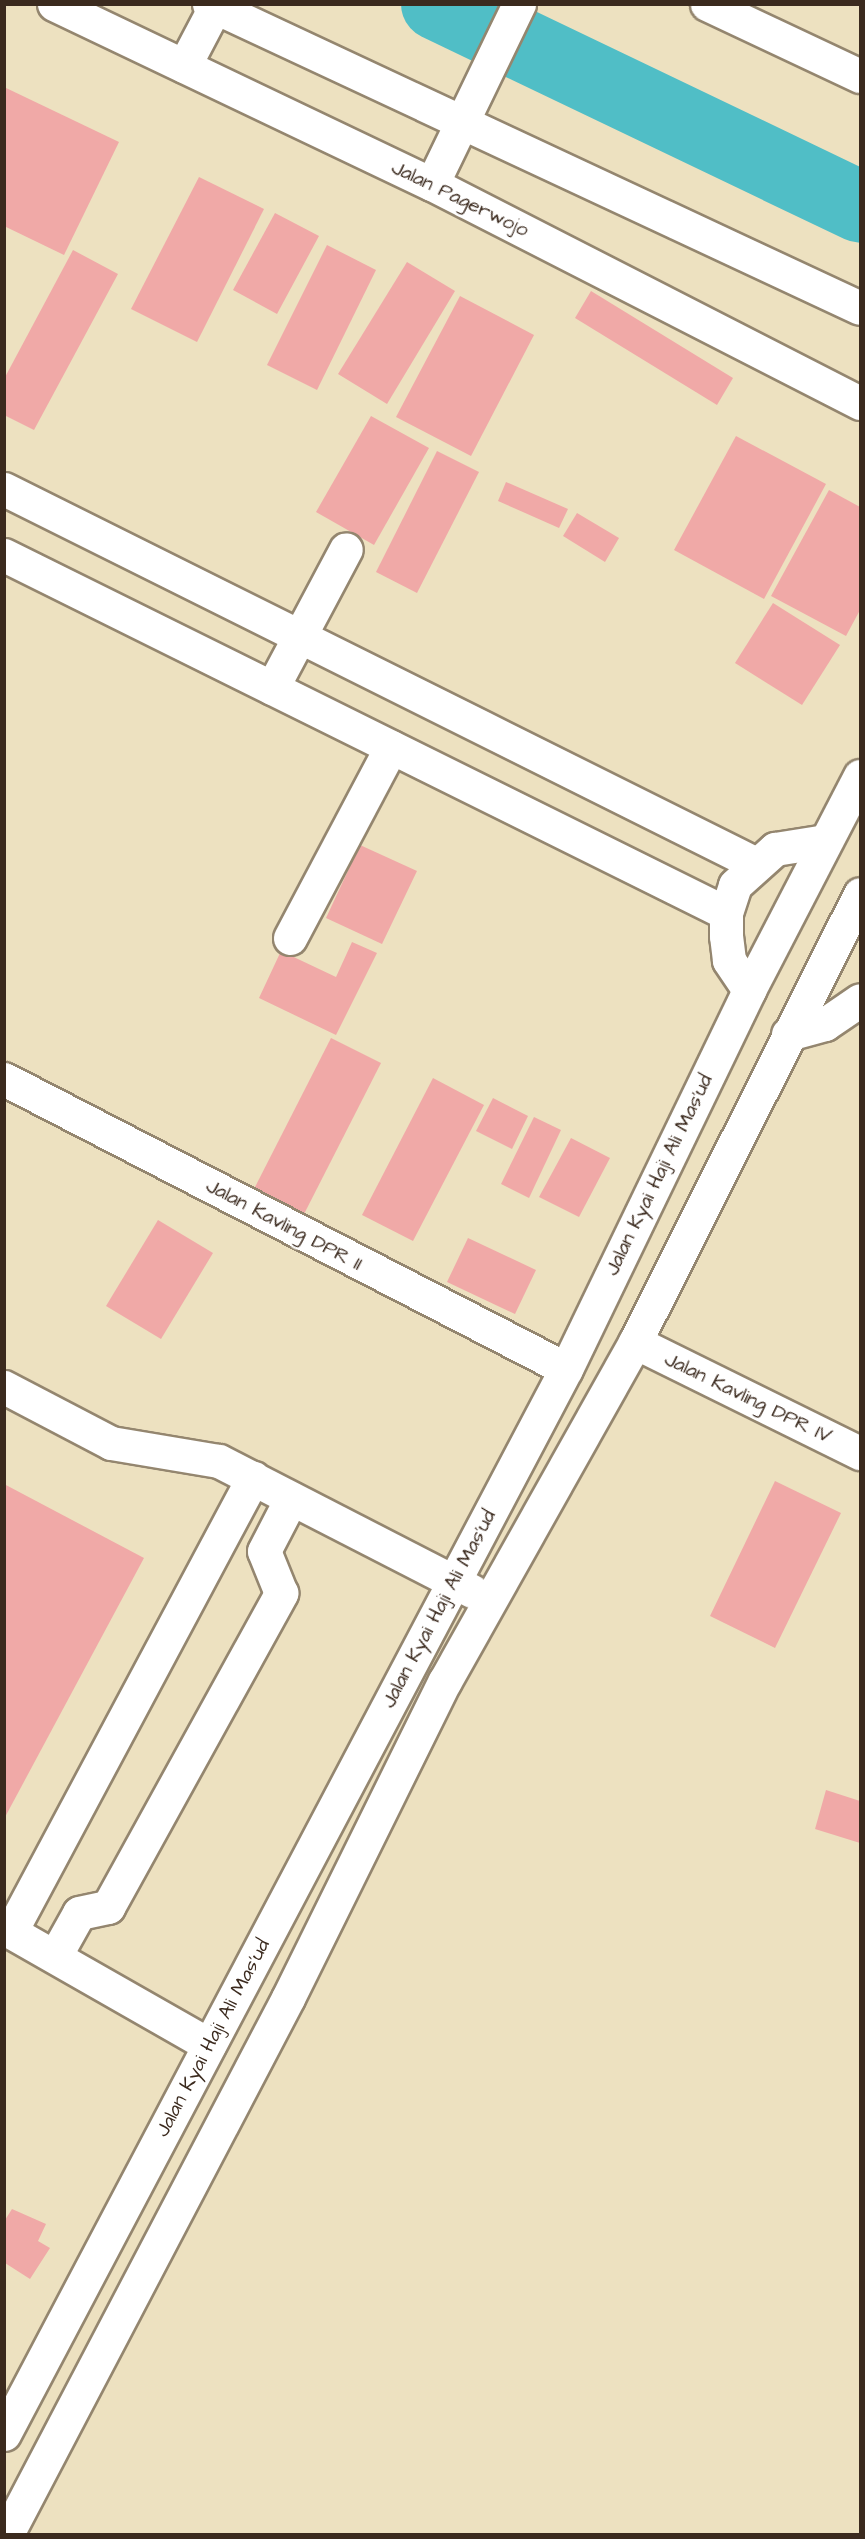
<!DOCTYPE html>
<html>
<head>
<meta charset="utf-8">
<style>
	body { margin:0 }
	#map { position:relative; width:865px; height:2539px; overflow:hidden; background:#ede1c0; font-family:"Architects Daughter",sans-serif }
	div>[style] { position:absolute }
	.river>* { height:72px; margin:-36px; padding:0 36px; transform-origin:36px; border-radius:36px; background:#50bec6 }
	.building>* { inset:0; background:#f0a9a7 }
	.roads { filter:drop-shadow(2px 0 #94866f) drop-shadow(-2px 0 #94866f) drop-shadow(0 2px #94866f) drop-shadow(0 -2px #94866f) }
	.minor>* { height:33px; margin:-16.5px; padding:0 16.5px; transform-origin:16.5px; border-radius:16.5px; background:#fff }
	.major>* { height:33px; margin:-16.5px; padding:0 16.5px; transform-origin:16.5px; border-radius:16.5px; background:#fff }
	span { translate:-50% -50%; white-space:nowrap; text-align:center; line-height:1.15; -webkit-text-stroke:4.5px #fff; paint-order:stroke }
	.street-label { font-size:20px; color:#3b2a1e }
	.frame { position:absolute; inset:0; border:6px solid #3b2a1e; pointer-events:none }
</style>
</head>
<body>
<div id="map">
	<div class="river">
		<i style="left:437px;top:4px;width:469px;rotate:25.6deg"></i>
	</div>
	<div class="building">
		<i style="clip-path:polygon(4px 87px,119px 142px,64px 255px,4px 226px)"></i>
		<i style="clip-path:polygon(199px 177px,264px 209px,197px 342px,131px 309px)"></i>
		<i style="clip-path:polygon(275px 213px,319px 236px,277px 314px,233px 290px)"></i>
		<i style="clip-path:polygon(327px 245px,376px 270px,317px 390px,267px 365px)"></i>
		<i style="clip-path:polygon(73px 250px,118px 274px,34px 430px,4px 415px,4px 379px)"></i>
		<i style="clip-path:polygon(407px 262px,455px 291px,387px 404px,338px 374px)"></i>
		<i style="clip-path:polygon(591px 291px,733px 378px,717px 405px,575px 318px)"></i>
		<i style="clip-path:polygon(460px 296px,534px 335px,471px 456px,396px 417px)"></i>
		<i style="clip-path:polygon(371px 416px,429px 448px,374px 545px,316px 512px)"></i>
		<i style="clip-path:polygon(736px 436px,826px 484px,764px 599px,674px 550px)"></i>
		<i style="clip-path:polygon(437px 451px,479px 472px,417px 593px,376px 572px)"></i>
		<i style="clip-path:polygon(506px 482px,568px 509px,559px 528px,498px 501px)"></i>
		<i style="clip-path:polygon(829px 490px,860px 507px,860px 610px,846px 636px,771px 596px)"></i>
		<i style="clip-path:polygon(577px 513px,619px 538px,605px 562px,563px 536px)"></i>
		<i style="clip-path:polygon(773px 603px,840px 645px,802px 705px,735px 663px)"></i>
		<i style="clip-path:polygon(360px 845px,417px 871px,382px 944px,326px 918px)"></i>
		<i style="clip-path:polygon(352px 942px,377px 953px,336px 1035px,259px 998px,281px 951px,336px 977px)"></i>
		<i style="clip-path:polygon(331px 1038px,381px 1063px,302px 1218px,252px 1193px)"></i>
		<i style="clip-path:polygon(433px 1078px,484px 1105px,413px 1241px,362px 1215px)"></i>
		<i style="clip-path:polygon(493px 1098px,528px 1116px,512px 1149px,476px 1131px)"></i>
		<i style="clip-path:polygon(534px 1117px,561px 1130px,529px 1198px,501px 1184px)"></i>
		<i style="clip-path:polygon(571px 1138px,610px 1158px,579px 1217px,539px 1197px)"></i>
		<i style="clip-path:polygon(158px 1220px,213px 1253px,161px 1339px,106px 1306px)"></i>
		<i style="clip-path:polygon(468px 1238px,536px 1270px,515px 1314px,447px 1282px)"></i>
		<i style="clip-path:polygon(775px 1481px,841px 1513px,775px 1648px,710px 1616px)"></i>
		<i style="clip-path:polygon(4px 1484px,144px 1558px,4px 1819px)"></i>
		<i style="clip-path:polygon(826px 1790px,860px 1801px,860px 1843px,815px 1829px)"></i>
		<i style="clip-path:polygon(12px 2209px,46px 2224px,38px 2241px,50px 2248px,30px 2279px,5px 2263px,5px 2220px)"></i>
	</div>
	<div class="roads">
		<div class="minor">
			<i style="left:707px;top:4px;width:169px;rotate:25.2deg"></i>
			<i style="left:432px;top:184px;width:200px;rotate:-64.2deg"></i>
			<i style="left:4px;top:489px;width:838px;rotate:26.5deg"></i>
			<i style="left:4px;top:555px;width:806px;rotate:26.37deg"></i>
			<i style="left:272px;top:688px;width:157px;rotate:-62deg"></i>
			<i style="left:290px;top:938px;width:216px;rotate:-62.1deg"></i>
			<i style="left:749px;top:990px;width:36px;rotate:-124deg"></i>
			<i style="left:729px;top:960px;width:24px;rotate:-97deg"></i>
			<i style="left:726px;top:936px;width:23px;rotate:-90deg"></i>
			<i style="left:726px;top:913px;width:29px;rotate:-72deg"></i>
			<i style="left:735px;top:885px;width:54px;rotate:-42deg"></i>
			<i style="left:775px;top:849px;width:51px;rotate:-9.1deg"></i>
			<i style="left:788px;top:1034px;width:38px;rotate:-15deg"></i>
			<i style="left:825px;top:1024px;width:42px;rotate:-34.4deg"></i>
			<i style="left:4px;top:1079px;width:632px;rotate:27.29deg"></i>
			<i style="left:635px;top:1342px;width:251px;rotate:26.3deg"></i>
			<i style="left:4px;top:1387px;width:121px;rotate:27.6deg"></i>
			<i style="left:111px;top:1443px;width:109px;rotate:9.5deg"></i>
			<i style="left:219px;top:1461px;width:284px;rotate:27.2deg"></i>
			<i style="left:4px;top:1928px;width:236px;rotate:29.7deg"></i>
			<i style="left:11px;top:1931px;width:514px;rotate:-61.89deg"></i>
			<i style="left:55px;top:1956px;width:49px;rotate:-60.8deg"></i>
			<i style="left:79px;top:1913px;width:30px;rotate:-12deg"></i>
			<i style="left:108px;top:1907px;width:359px;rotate:-61.1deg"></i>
			<i style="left:281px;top:1593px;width:45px;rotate:-112deg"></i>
			<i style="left:264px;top:1551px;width:59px;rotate:-62.6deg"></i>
			<i style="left:4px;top:2434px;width:1204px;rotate:-62.18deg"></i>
			<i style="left:566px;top:1369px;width:421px;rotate:-64.2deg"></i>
			<i style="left:749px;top:990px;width:241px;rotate:-62.6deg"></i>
			<i style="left:7px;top:2534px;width:605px;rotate:-62.33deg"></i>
			<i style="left:288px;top:1998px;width:354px;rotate:-63.7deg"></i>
			<i style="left:445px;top:1681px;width:389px;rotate:-60.7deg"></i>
			<i style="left:635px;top:1342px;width:501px;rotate:-63.33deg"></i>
		</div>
		<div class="major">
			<i style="left:54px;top:4px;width:419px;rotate:25.5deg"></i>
			<i style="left:432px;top:184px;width:481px;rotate:27.1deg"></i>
			<i style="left:209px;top:4px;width:718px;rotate:25.03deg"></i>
			<i style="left:184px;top:66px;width:67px;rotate:-62.3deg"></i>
		</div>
	</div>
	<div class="street-label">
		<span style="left:460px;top:199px;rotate:26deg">Jalan Pagerwojo</span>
		<span style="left:659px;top:1175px;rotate:-64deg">Jalan Kyai Haji Ali Mas'ud</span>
		<span style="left:284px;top:1225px;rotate:28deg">Jalan Kavling DPR II</span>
		<span style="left:748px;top:1398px;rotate:26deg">Jalan Kavling DPR IV</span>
		<span style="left:439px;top:1609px;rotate:-62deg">Jalan Kyai Haji Ali Mas'ud</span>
		<span style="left:213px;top:2038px;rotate:-62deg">Jalan Kyai Haji Ali Mas'ud</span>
	</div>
	<div class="frame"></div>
</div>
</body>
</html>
